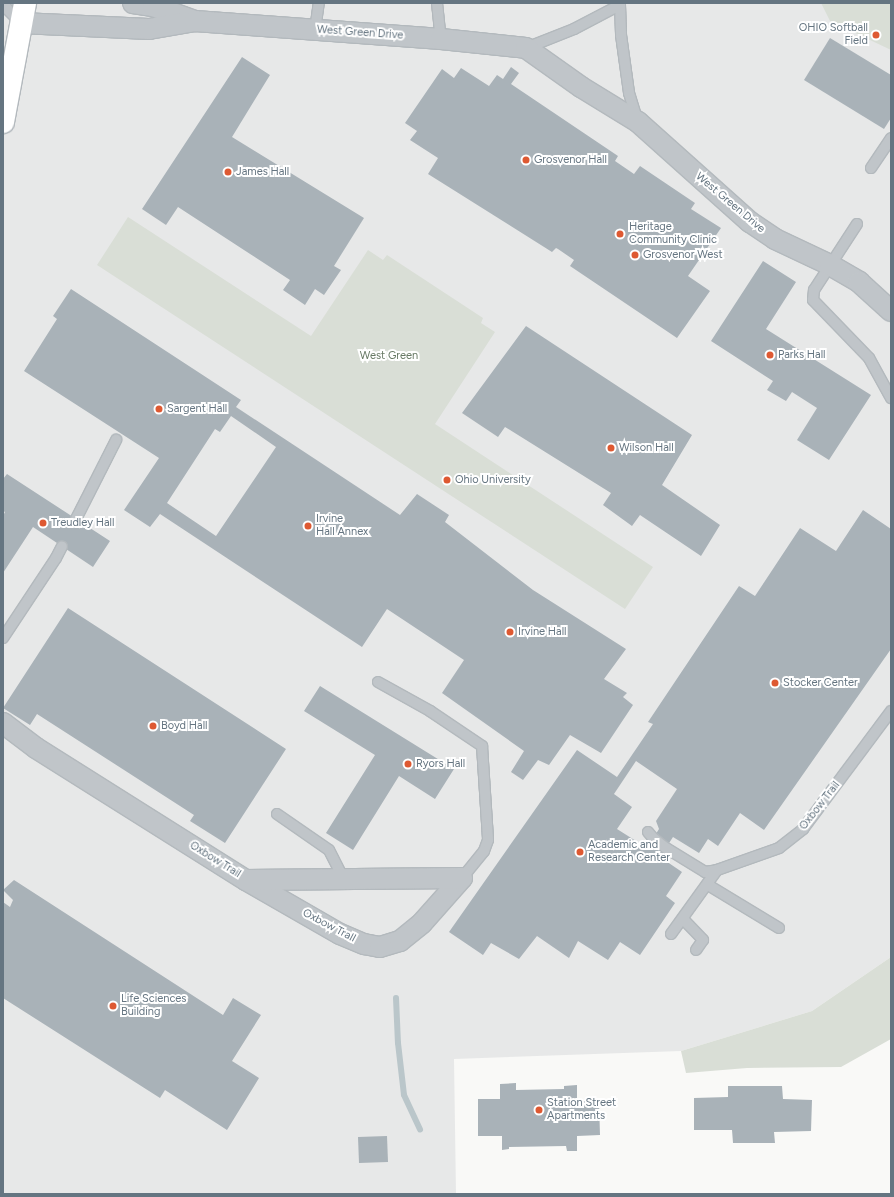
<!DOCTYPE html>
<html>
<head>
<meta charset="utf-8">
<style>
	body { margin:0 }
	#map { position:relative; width:894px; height:1197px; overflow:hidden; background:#f9f9f7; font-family:Figtree,sans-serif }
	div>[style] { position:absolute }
	.built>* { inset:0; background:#e7e8e8 }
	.green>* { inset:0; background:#d9ded6 }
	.stream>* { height:6px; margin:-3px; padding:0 3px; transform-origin:3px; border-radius:3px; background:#bac6ca }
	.building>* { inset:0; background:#a9b2b8 }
	.roads { filter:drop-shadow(1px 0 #b3b9bd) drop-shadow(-1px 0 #b3b9bd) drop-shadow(0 1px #b3b9bd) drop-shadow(0 -1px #b3b9bd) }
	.service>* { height:10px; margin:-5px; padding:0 5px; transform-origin:5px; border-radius:5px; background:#c0c5c9 }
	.minor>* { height:20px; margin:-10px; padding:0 10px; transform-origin:10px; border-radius:10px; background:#c0c5c9 }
	.secondary>* { height:22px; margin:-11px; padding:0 11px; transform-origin:11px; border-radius:11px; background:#fff }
	.dots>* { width:11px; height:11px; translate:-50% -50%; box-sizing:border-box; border:2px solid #fff; border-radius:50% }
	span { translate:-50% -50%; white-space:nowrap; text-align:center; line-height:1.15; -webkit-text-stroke:4px #fff; paint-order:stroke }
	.poi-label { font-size:11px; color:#657581 }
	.right { translate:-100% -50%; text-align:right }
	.left { translate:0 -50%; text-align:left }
	.street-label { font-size:11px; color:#657581 }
	.park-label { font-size:11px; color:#677964 }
	.frame { position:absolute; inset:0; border:4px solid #657581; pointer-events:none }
</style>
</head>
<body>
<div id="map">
	<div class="built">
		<i style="clip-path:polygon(3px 3px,891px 3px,891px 957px,812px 1011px,681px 1051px,454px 1059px,456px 1194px,3px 1194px)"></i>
	</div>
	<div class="green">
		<i style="clip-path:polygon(821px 3px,891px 3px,891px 50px,830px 21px)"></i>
		<i style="clip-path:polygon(128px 217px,311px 336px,368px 250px,383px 260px,387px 255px,483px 318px,481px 323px,495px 332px,435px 424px,653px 567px,625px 609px,97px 265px)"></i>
		<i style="clip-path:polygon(891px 957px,891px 1039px,841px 1067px,747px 1068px,686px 1073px,681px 1051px,812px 1011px)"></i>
	</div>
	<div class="stream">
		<i style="left:396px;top:998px;width:45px;rotate:87.5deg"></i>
		<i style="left:398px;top:1043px;width:52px;rotate:83.4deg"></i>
		<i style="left:404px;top:1095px;width:38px;rotate:65deg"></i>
	</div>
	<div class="building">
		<i style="clip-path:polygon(830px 38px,891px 75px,891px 118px,884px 129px,804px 80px)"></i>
		<i style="clip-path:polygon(242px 57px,270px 75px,232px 137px,364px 218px,334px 266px,341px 270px,324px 295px,315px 289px,305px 305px,283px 290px,290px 280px,178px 207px,166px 225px,142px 209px)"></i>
		<i style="clip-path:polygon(511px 67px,519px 73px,511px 84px,618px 156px,615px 161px,634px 174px,640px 166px,695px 203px,691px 209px,721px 228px,688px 276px,710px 291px,677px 338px,570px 266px,574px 260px,558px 249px,556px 248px,552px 252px,428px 174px,438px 158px,410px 140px,417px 131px,405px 123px,442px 69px,454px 78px,461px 68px,489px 86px,497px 75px,503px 79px)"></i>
		<i style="clip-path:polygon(763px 261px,796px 282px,766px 329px,871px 395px,829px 460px,797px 440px,817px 408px,792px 392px,786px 401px,767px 390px,773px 381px,711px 341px)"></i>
		<i style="clip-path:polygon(evenodd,71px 289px,241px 400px,236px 407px,400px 515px,417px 494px,449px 515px,445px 522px,533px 590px,626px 649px,604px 679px,627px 693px,623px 697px,633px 705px,601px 753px,570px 735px,549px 765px,538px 760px,523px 780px,511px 772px,524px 751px,442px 693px,464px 660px,387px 609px,362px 647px,160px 514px,150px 527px,124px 510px,159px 458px,24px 371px,57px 319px,53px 316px,71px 289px,231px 416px,276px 447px,216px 536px,167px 503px,215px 429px,220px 432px,231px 416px)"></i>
		<i style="clip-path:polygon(526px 326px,692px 435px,662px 485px,720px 525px,701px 556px,640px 515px,632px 526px,603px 505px,611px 493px,505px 427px,498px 437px,462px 413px)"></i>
		<i style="clip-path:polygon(7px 474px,110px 541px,93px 567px,33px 527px,3px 573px,3px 516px,5px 512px,3px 511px,3px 479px)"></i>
		<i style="clip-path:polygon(evenodd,863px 510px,891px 529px,891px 649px,764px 830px,740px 813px,718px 846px,708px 839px,699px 853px,673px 837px,660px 857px,682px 872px,666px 896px,675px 903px,640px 955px,620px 942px,608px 960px,578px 941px,569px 958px,537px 936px,519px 959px,491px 943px,483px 955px,449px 932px,577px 750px,617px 777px,653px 724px,648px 722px,739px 586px,755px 596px,800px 528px,836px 551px,863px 510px,636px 761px,677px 789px,656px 821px,659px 829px,647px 848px,617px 829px,632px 807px,614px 794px,636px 761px)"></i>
		<i style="clip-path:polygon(68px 608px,286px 749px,225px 843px,190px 821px,194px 815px,37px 714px,30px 725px,3px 708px)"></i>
		<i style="clip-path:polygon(320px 686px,454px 769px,435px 799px,399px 776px,353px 850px,326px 833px,375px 755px,304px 711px)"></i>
		<i style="clip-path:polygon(14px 880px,223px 1015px,233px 998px,261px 1015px,232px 1061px,259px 1078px,227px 1130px,165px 1090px,160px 1098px,3px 998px,3px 902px,10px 907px,13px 900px,3px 890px)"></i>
		<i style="clip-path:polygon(516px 1083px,516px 1090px,564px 1089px,564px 1086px,577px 1085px,577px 1101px,599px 1101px,600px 1135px,577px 1136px,577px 1151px,567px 1151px,566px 1146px,509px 1147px,509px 1149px,502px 1150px,502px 1136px,478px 1136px,478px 1099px,500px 1099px,500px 1084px)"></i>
		<i style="clip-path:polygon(728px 1086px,782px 1086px,783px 1099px,812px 1100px,811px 1131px,774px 1132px,775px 1143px,733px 1143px,732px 1130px,694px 1130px,694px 1098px,728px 1097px)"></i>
		<i style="clip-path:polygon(387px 1136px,388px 1162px,359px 1163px,358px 1137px)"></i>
	</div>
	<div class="roads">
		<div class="service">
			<i style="left:3px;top:3px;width:7px;rotate:56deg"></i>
			<i style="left:7px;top:9px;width:20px;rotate:45deg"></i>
			<i style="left:437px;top:3px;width:36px;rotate:84deg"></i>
			<i style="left:315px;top:30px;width:27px;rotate:-82deg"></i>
			<i style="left:526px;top:48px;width:52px;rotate:-21.6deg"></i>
			<i style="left:574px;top:29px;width:52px;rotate:-27.6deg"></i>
			<i style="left:620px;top:5px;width:30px;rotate:88deg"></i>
			<i style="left:621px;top:35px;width:59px;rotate:82.1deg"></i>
			<i style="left:629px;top:93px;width:27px;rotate:73deg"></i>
			<i style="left:871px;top:168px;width:36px;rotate:-56deg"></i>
			<i style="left:857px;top:224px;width:79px;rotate:123.1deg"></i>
			<i style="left:814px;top:290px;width:10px;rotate:96deg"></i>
			<i style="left:813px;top:300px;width:81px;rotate:46deg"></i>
			<i style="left:869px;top:358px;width:46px;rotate:61.2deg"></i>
			<i style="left:76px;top:519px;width:89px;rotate:-63.1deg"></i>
			<i style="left:3px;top:638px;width:96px;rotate:-56.5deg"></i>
			<i style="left:56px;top:558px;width:13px;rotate:-63deg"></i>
			<i style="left:378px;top:682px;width:60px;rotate:29.1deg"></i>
			<i style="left:430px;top:711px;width:63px;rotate:33.9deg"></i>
			<i style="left:482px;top:746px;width:94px;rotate:86.3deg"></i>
			<i style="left:488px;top:840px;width:12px;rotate:110deg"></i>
			<i style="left:484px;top:851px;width:35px;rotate:129deg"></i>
			<i style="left:277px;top:814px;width:63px;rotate:34.7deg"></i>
			<i style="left:329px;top:850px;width:33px;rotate:63deg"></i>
			<i style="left:648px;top:832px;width:8px;rotate:50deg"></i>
			<i style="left:653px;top:838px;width:16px;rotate:38deg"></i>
			<i style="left:666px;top:848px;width:46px;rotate:31.6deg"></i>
			<i style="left:705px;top:872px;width:12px;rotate:-9deg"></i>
			<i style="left:708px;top:885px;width:83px;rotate:31.2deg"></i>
			<i style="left:683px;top:919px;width:29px;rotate:46deg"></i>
			<i style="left:703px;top:940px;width:12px;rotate:125deg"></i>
			<i style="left:671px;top:934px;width:79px;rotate:-54.3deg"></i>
			<i style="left:717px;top:870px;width:66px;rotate:-19.5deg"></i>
			<i style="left:779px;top:848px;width:31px;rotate:-38deg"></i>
			<i style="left:803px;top:829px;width:147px;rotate:-53.3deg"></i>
		</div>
		<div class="minor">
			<i style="left:133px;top:3px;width:20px;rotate:9deg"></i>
			<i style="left:153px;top:6px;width:45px;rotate:19.7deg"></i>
			<i style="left:21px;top:23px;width:128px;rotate:2.7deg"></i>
			<i style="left:149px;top:29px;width:47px;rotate:-9.9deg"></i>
			<i style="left:195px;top:21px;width:247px;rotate:4.2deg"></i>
			<i style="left:441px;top:39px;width:85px;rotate:6deg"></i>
			<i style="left:526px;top:48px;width:67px;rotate:35.3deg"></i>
			<i style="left:581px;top:87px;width:67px;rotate:31.6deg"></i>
			<i style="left:638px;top:122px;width:150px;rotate:41.8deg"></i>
			<i style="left:750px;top:222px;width:30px;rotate:34deg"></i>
			<i style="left:775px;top:239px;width:61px;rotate:25.3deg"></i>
			<i style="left:830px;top:265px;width:34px;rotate:30deg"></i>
			<i style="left:859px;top:282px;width:43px;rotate:42.2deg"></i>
			<i style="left:3px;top:723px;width:41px;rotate:37.1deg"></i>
			<i style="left:36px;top:748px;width:248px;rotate:32.2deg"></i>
			<i style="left:246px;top:880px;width:108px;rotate:29.9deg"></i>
			<i style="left:340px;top:934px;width:26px;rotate:23deg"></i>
			<i style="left:364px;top:944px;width:16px;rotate:11deg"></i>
			<i style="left:380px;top:947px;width:21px;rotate:-17deg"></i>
			<i style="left:400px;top:941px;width:28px;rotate:-39deg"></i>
			<i style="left:422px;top:923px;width:60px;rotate:-48.4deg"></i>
			<i style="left:246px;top:880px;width:216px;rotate:-0.5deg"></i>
		</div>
		<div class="secondary">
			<i style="left:3px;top:122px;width:121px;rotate:-79.5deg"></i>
		</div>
	</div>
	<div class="dots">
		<i style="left:876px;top:35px;background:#de5932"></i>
		<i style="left:526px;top:160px;background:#de5932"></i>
		<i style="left:228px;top:172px;background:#de5932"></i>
		<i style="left:620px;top:234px;background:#de5932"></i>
		<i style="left:635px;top:255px;background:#de5932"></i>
		<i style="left:770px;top:355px;background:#de5932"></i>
		<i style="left:159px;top:409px;background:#de5932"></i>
		<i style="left:611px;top:448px;background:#de5932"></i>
		<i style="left:447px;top:480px;background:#de5932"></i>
		<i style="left:43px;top:523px;background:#de5932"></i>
		<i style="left:308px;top:526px;background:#de5932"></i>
		<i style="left:510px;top:632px;background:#de5932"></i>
		<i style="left:775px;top:683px;background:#de5932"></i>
		<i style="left:153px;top:726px;background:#de5932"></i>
		<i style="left:408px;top:764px;background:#de5932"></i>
		<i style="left:580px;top:852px;background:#de5932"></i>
		<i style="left:113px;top:1006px;background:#de5932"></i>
		<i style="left:539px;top:1110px;background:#de5932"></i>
	</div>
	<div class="poi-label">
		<span class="right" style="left:868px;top:35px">OHIO Softball<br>Field</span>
		<span class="left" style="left:534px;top:160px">Grosvenor Hall</span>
		<span class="left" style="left:236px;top:172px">James Hall</span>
		<span class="left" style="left:629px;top:234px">Heritage<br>Community Clinic</span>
		<span class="left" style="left:643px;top:255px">Grosvenor West</span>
		<span class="left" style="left:778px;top:355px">Parks Hall</span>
		<span class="left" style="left:167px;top:409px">Sargent Hall</span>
		<span class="left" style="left:619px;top:448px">Wilson Hall</span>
		<span class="left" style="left:455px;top:480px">Ohio University</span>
		<span class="left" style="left:316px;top:526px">Irvine<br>Hall Annex</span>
		<span class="left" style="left:51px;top:523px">Treudley Hall</span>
		<span class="left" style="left:518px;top:632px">Irvine Hall</span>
		<span class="left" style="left:783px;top:683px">Stocker Center</span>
		<span class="left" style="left:161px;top:726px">Boyd Hall</span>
		<span class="left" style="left:416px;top:764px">Ryors Hall</span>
		<span class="left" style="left:588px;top:852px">Academic and<br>Research Center</span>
		<span class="left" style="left:121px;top:1006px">Life Sciences<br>Building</span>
		<span class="left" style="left:547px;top:1110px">Station Street<br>Apartments</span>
	</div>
	<div class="street-label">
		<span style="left:360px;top:33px;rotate:4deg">West Green Drive</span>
		<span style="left:730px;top:203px;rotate:40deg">West Green Drive</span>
		<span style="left:820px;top:806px;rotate:-52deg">Oxbow Trail</span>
		<span style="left:215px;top:860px;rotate:32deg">Oxbow Trail</span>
		<span style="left:329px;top:926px;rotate:28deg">Oxbow TraIl</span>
	</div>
	<div class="park-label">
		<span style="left:389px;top:356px">West Green</span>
	</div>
	<div class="frame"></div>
</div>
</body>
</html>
